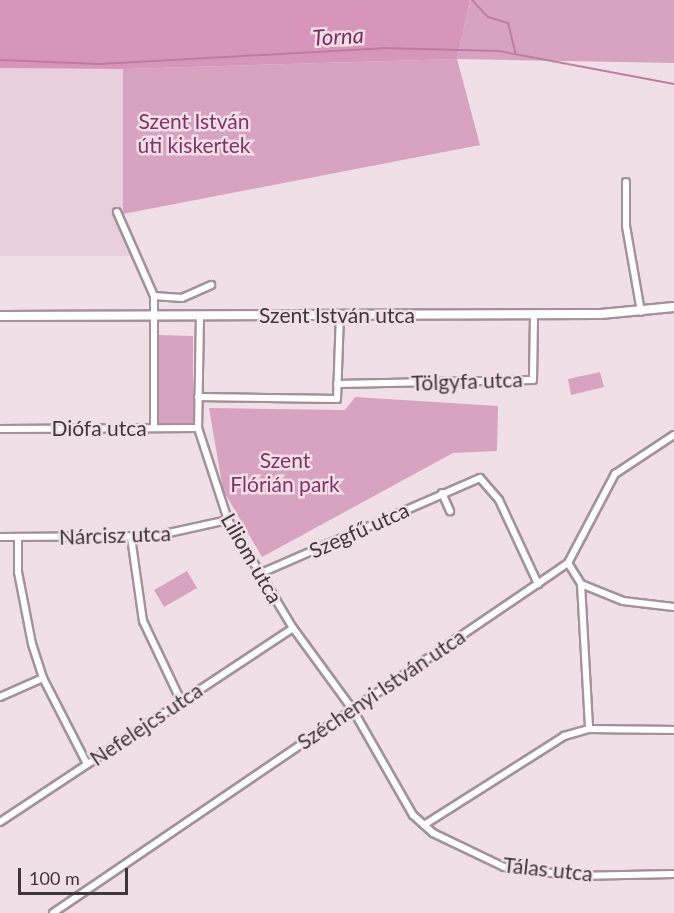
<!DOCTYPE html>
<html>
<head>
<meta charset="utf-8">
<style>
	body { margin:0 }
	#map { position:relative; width:674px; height:913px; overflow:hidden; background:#f1dfe8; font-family:Lato,sans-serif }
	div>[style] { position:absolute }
	.built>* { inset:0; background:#e9cfdd }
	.green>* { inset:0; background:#d8a3c1 }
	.forest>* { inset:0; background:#d795bc }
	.stream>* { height:2px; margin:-1px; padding:0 1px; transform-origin:1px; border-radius:1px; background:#bd7da3 }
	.roads { filter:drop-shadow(2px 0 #a3929b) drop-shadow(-2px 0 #a3929b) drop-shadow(0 2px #a3929b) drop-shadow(0 -2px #a3929b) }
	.street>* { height:6px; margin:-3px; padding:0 3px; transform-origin:3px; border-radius:3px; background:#fff }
	.secondary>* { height:8px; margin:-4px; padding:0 4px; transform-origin:4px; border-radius:4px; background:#fff }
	span { translate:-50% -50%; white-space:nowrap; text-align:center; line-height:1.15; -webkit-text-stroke:5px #f1dfe8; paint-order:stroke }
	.park-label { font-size:21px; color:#823466 }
	.street-label { font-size:21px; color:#3e373b }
	.water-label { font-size:22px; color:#7a2c5f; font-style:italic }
	.scale { position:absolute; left:18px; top:868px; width:110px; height:27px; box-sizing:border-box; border:3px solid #3e373b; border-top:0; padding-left:8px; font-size:18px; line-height:21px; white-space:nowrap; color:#3e373b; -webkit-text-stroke:4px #f1dfe8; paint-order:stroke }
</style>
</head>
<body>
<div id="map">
	<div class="built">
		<i style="clip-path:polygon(0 68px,123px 69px,123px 214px,131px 256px,0 256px)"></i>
	</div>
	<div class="green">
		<i style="clip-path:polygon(470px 0,674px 0,674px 63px,457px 59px,480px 145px,123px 214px,123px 69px,457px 59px)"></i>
		<i style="clip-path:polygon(157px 335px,193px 336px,193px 423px,156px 423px)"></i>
		<i style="clip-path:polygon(600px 372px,604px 387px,571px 395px,568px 379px)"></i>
		<i style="clip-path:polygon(355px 397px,498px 406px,497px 451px,453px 453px,262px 557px,223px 490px,209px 408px,345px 410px)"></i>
		<i style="clip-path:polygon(187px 571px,197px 588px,164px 607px,154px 590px)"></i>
	</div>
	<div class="forest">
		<i style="clip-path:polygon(0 0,470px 0,457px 59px,123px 69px,0 68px)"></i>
	</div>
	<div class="stream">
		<i style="left:472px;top:0;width:23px;rotate:47deg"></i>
		<i style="left:488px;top:17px;width:21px;rotate:17deg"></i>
		<i style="left:508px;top:23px;width:30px;rotate:76deg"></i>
		<i style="left:0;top:60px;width:100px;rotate:2.3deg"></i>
		<i style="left:100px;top:64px;width:282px;rotate:-3.2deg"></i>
		<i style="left:382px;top:48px;width:117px;rotate:1.5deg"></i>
		<i style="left:499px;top:51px;width:178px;rotate:10.7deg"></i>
	</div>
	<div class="roads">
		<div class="street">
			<i style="left:626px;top:182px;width:44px;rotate:90deg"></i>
			<i style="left:626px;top:226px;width:87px;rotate:80.1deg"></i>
			<i style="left:117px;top:212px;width:92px;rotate:66.2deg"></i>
			<i style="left:154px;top:296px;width:131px;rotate:90deg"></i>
			<i style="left:154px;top:296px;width:28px;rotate:4deg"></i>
			<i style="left:182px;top:298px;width:32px;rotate:-24deg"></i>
			<i style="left:200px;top:316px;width:112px;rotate:91deg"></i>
			<i style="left:198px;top:428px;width:97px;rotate:71.9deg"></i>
			<i style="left:228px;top:520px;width:126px;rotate:59deg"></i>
			<i style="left:293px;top:628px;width:102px;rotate:53.8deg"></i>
			<i style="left:353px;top:710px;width:121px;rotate:60.3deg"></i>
			<i style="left:413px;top:815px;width:27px;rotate:42deg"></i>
			<i style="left:433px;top:833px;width:79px;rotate:25.6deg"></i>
			<i style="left:504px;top:867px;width:73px;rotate:7.1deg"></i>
			<i style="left:576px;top:876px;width:98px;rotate:-1.2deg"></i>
			<i style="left:337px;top:384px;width:196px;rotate:-1.2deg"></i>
			<i style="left:533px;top:380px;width:65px;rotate:-89.1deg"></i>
			<i style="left:198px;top:397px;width:139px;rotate:0.8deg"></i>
			<i style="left:337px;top:399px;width:84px;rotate:-88deg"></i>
			<i style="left:0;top:429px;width:198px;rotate:-0.3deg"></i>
			<i style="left:442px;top:493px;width:20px;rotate:66deg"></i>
			<i style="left:0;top:537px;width:155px;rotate:-0.4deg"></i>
			<i style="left:155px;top:536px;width:75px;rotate:-12.4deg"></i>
			<i style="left:18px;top:537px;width:35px;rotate:90deg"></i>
			<i style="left:18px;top:572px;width:73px;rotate:79deg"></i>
			<i style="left:32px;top:644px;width:36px;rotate:72deg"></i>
			<i style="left:43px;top:678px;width:97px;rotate:62.9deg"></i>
			<i style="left:131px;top:537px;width:85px;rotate:81.9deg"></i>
			<i style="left:143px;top:621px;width:89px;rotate:64.6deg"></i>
			<i style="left:568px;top:563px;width:25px;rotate:58deg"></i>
			<i style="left:581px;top:584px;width:145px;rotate:86.8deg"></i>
			<i style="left:589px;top:729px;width:85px;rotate:0.7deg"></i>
			<i style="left:259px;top:574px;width:241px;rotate:-23.5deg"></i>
			<i style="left:480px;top:478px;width:29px;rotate:49deg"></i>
			<i style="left:499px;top:500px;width:93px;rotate:65.1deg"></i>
			<i style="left:581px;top:584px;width:45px;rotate:22deg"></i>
			<i style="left:623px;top:601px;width:51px;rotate:6.7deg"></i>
			<i style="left:0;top:697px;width:47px;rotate:-23.8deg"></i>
			<i style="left:0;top:822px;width:351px;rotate:-33.5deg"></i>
			<i style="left:424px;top:825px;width:166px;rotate:-32.4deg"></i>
			<i style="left:564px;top:736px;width:26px;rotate:-16deg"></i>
			<i style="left:53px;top:913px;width:623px;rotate:-34.2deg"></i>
			<i style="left:568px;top:563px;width:101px;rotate:-62.2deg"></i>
			<i style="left:615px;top:474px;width:71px;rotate:-33.5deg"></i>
		</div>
		<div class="secondary">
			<i style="left:0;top:316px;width:601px;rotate:-0.19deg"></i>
			<i style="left:601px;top:314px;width:73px;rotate:-5.5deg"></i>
		</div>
	</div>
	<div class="park-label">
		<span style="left:194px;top:133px">Szent István<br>úti kiskertek</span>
		<span style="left:285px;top:472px">Szent<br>Flórián park</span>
	</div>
	<div class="street-label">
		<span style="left:337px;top:315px">Szent István utca</span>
		<span style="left:467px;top:381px;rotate:-2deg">Tölgyfa utca</span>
		<span style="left:99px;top:428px">Diófa utca</span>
		<span style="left:359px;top:530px;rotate:-24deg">Szegfű utca</span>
		<span style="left:115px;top:535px;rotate:-2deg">Nárcisz utca</span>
		<span style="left:252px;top:558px;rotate:60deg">Liliom utca</span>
		<span style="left:381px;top:689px;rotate:-34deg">Széchenyi István utca</span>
		<span style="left:146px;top:724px;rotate:-34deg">Nefelejcs utca</span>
		<span style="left:548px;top:869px;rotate:6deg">Tálas utca</span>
	</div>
	<div class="water-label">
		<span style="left:338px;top:36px;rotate:-3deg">Torna</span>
	</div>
	<div class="scale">100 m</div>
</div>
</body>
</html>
